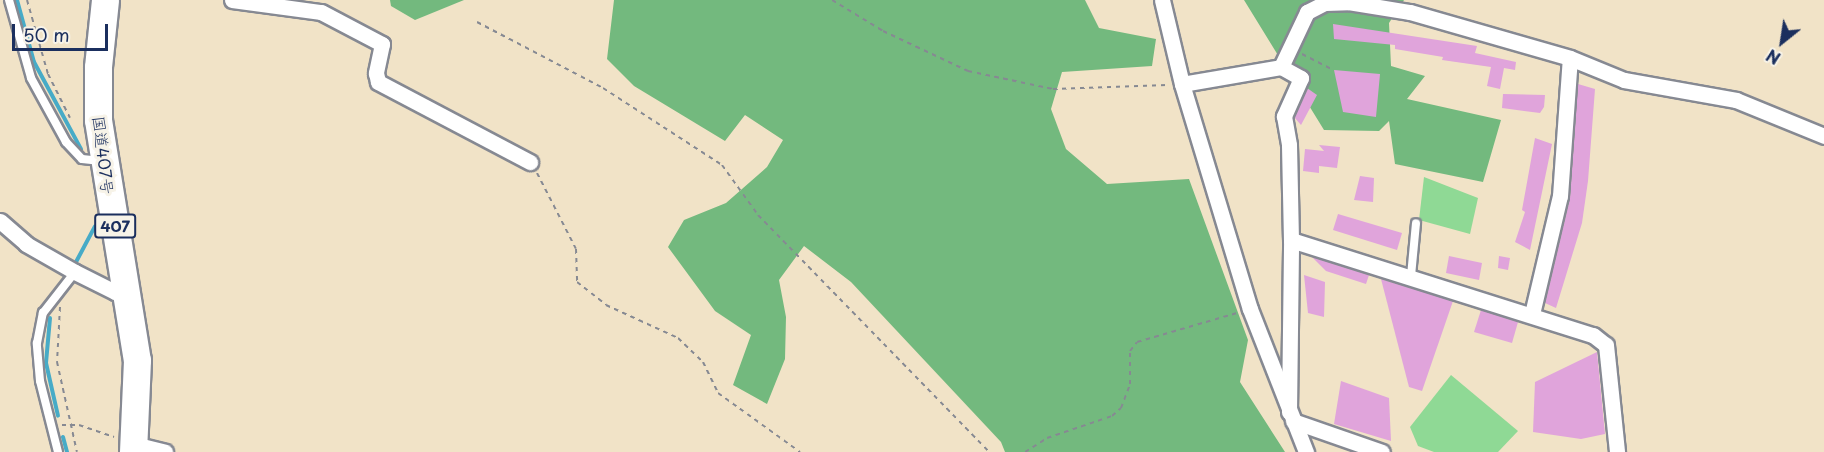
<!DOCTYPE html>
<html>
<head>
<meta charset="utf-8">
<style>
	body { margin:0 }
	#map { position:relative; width:1824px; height:452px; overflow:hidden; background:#f1e3c7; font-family:"Playpen Sans","Klee One",sans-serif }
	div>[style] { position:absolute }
	.green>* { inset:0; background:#8fd995 }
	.forest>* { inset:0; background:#73b97e }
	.stream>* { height:4px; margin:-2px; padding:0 2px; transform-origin:2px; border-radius:2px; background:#47abc7 }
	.building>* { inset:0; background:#e0a4db }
	.path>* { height:2px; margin-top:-1px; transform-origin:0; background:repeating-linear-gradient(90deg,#868992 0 4.5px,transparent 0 9px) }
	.roads { filter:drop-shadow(2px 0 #868992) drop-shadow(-2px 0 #868992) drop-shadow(0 2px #868992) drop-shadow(0 -2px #868992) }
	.lane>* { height:8px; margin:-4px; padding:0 4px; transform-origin:4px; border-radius:4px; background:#fff }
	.street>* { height:15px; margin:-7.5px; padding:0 7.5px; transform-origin:7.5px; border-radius:7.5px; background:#fff }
	.highway>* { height:27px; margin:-13.5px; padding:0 13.5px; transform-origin:13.5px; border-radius:13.5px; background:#fff }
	span { translate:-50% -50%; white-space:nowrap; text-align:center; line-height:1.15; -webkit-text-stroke:6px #f7f3e8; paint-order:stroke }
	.shield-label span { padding:2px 4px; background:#f7f3e8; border:2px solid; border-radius:4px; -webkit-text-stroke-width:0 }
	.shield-label { font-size:15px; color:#1b2f5e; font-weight:700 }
	.street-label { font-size:16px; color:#1b2f5e }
	.north { position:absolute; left:1752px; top:12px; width:60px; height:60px; -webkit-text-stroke:4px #f7f3e8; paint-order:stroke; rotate:210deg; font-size:16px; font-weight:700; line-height:24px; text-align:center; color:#1b2f5e }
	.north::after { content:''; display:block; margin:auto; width:21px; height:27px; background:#1b2f5e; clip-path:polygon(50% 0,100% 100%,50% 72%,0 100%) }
	.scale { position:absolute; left:12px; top:24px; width:96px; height:27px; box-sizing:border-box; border:3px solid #1b2f5e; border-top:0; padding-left:8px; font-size:18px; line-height:21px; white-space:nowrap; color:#1b2f5e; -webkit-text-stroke:4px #f7f3e8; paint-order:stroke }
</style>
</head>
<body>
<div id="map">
	<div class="green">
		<i style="clip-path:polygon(1424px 177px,1478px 198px,1470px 234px,1419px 220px)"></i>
		<i style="clip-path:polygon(1451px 375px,1518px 431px,1498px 452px,1434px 452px,1418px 446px,1410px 427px)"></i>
	</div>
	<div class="forest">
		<i style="clip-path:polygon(390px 0,464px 0,415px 20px,391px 6px)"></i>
		<i style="clip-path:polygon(614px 0,1085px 0,1099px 28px,1156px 39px,1152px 66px,1062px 72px,1051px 109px,1066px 149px,1107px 184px,1189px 179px,1248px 340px,1240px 382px,1285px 452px,1005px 452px,1001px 442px,851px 282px,804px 246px,779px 280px,786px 317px,785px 359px,767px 404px,733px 385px,751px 335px,715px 311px,668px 247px,684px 220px,726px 203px,767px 167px,783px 140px,745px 115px,725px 141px,634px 86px,607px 59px)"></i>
		<i style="clip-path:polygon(1244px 0,1404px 0,1389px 23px,1391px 66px,1425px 76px,1407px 99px,1501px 120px,1483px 182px,1395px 164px,1389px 121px,1379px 131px,1324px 130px)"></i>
	</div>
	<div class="stream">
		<i style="left:17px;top:0;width:64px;rotate:74.7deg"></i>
		<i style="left:34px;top:62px;width:99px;rotate:61.6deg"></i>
		<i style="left:76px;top:262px;width:40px;rotate:-62deg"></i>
		<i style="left:50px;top:318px;width:45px;rotate:95.1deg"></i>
		<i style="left:46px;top:363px;width:54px;rotate:77.2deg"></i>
		<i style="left:63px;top:437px;width:16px;rotate:75deg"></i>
	</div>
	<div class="building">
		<i style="clip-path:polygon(1333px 24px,1477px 46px,1475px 53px,1516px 62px,1515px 70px,1504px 68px,1500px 89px,1487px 86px,1491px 67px,1442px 60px,1443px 57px,1395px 49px,1395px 45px,1334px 39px)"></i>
		<i style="clip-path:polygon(1334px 70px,1380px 74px,1376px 117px,1343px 112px)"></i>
		<i style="clip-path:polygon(1578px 84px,1595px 89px,1588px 181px,1582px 223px,1556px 308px,1545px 303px,1570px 198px)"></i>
		<i style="clip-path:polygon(1307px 88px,1317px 95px,1301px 125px,1294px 117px)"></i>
		<i style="clip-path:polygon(1503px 94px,1545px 95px,1544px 107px,1540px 113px,1502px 108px)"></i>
		<i style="clip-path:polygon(1535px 138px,1552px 144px,1530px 250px,1515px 242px,1525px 212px,1522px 210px)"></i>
		<i style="clip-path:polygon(1319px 145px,1340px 147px,1337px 168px,1319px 166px,1319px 173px,1303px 171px,1305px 149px,1324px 151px)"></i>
		<i style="clip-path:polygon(1360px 176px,1374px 178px,1373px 202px,1354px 200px)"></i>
		<i style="clip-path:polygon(1338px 214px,1402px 233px,1397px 250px,1333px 230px)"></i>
		<i style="clip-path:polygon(1449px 256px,1482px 263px,1479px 280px,1446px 273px)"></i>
		<i style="clip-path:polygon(1499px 256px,1510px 258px,1508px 270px,1498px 268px)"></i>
		<i style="clip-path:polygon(1312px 257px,1369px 275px,1366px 284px,1326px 271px)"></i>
		<i style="clip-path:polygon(1304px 275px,1325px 282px,1324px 317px,1308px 313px)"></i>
		<i style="clip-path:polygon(1381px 279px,1453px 301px,1422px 391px,1409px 387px)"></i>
		<i style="clip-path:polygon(1481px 310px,1518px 322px,1512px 343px,1474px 332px)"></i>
		<i style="clip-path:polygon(1597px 352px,1605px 434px,1581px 439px,1533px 432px,1535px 382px)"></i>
		<i style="clip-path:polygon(1341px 381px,1389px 398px,1391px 441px,1334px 424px)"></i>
	</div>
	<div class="path">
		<i style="left:27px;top:0;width:77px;rotate:74.2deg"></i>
		<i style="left:48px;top:74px;width:49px;rotate:63.4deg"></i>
		<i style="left:832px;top:0;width:60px;rotate:31.3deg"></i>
		<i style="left:883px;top:31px;width:94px;rotate:25.2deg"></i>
		<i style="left:968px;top:71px;width:87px;rotate:12deg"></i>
		<i style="left:1053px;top:89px;width:114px;rotate:-2deg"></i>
		<i style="left:477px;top:22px;width:142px;rotate:27.6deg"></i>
		<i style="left:603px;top:88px;width:142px;rotate:32.9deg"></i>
		<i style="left:722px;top:165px;width:62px;rotate:54.2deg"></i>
		<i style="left:758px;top:215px;width:331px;rotate:45.7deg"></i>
		<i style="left:1302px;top:54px;width:36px;rotate:27deg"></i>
		<i style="left:537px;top:173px;width:85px;rotate:62.8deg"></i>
		<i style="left:576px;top:249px;width:33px;rotate:88deg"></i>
		<i style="left:577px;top:282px;width:37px;rotate:38deg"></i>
		<i style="left:606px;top:305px;width:79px;rotate:24.6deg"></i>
		<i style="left:678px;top:338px;width:35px;rotate:44deg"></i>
		<i style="left:703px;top:362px;width:34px;rotate:64deg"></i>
		<i style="left:718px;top:393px;width:101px;rotate:35.7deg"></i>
		<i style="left:60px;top:307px;width:55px;rotate:93.1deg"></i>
		<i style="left:57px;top:362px;width:92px;rotate:77.5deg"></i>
		<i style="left:62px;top:425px;width:17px"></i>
		<i style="left:79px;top:425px;width:37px;rotate:19deg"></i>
		<i style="left:1025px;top:452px;width:26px;rotate:-32deg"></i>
		<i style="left:1047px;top:438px;width:69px;rotate:-18.7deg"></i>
		<i style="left:1112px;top:416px;width:12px;rotate:-42deg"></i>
		<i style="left:1121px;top:408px;width:26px;rotate:-69deg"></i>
		<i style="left:1130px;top:384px;width:33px;rotate:-90deg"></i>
		<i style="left:1130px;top:351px;width:11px;rotate:-52deg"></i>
		<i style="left:1137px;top:342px;width:104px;rotate:-16.2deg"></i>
	</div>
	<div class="roads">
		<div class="lane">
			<i style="left:9px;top:0;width:81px;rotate:74.2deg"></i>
			<i style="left:31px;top:78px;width:73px;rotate:61.3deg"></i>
			<i style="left:66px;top:142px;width:23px;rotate:47deg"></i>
			<i style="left:82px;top:159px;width:19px;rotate:6deg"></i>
			<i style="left:1411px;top:276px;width:53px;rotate:-84.6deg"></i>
			<i style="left:58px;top:452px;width:73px;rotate:-104.2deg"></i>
			<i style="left:40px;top:381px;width:38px;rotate:-95deg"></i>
			<i style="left:37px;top:343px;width:31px;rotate:-79deg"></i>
			<i style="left:43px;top:313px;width:52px;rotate:-52deg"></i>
		</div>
		<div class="street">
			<i style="left:232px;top:0;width:90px;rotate:7.7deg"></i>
			<i style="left:321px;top:12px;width:69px;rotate:27.7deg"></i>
			<i style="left:382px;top:44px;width:30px;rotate:102deg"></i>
			<i style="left:376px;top:73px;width:9px;rotate:77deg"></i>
			<i style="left:378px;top:82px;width:172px;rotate:27.8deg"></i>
			<i style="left:1162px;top:0;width:86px;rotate:76.6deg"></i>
			<i style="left:1182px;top:84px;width:235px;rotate:73.2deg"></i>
			<i style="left:1250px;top:309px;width:154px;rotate:68.6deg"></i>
			<i style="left:1281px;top:67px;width:23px;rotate:29deg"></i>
			<i style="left:1301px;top:78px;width:42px;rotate:114.1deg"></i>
			<i style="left:1284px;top:116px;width:29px;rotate:80deg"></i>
			<i style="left:1289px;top:145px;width:95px;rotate:88.8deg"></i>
			<i style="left:1182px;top:84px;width:100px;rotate:-9.7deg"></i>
			<i style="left:1281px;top:67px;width:61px;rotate:-64.7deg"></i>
			<i style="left:1307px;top:12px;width:20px;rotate:-27deg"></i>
			<i style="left:1325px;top:3px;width:23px;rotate:-2deg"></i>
			<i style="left:1348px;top:2px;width:63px;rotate:9.2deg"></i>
			<i style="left:1410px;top:12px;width:166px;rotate:16deg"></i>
			<i style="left:1570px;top:58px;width:58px;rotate:22.2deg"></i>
			<i style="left:1624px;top:80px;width:114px;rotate:10.1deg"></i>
			<i style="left:1736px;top:100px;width:95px;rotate:22.2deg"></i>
			<i style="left:0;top:221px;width:35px;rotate:41deg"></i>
			<i style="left:26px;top:244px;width:56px;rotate:29.7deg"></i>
			<i style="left:75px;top:272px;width:45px;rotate:26.6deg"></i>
			<i style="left:115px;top:292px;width:12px"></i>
			<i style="left:1532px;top:314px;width:121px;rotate:-76.7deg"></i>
			<i style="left:1560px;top:196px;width:138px;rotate:-85.9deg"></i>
			<i style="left:1289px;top:412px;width:172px;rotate:-89.3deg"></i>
			<i style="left:1291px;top:240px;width:317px;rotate:17.5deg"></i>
			<i style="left:1593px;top:335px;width:16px;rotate:38deg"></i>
			<i style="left:1606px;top:345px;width:108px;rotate:84.1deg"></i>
			<i style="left:1293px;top:421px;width:94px;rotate:19.2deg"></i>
			<i style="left:134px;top:444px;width:32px;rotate:14deg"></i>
		</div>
		<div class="highway">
			<i style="left:105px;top:0;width:67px;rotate:96deg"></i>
			<i style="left:98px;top:67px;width:53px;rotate:90deg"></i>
			<i style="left:98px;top:120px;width:243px;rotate:80.8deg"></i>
			<i style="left:137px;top:360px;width:92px;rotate:92.5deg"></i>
		</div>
	</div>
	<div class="shield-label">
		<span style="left:115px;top:226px">407</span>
	</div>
	<div class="street-label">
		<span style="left:104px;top:155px;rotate:83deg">国道407号</span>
	</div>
	<div class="north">N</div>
	<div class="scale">50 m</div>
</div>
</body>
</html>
